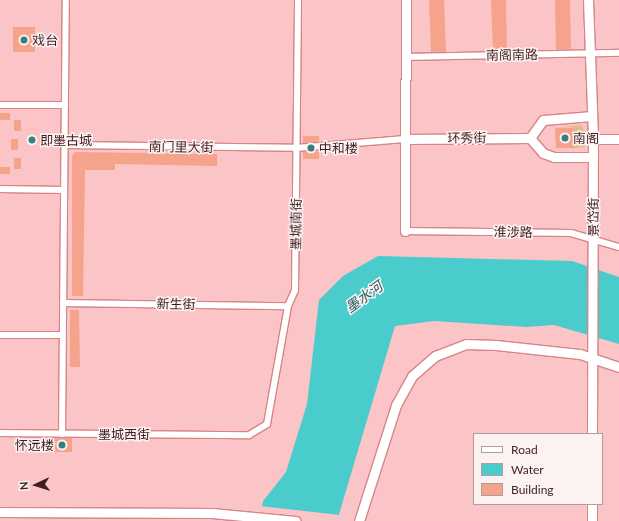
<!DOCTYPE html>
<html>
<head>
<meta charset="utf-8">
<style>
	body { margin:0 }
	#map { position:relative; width:619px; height:521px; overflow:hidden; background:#fbc4c6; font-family:Lato,"Noto Sans SC",sans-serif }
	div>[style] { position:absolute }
	.green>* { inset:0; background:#e3bc85 }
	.water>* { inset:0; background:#4acccd }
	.pier>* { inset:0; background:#fbc4c6 }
	.building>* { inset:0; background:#f6a38c }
	.roads { filter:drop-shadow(1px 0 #d88389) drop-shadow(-1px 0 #d88389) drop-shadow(0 1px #d88389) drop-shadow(0 -1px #d88389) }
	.street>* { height:6px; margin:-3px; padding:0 3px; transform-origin:3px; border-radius:3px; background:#fff }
	.secondary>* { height:9px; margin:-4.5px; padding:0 4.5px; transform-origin:4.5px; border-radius:4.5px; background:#fff }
	.dots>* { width:11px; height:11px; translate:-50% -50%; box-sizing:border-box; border:2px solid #fcf2f2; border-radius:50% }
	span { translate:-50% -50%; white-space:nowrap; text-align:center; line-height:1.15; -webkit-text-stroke:3px #fcf2f2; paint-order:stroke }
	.poi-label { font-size:13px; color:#401e21 }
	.left { translate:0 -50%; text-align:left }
	.right { translate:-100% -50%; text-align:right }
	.street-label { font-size:13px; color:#401e21 }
	.water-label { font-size:14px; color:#275c5d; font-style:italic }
	.legend { position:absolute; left:473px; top:433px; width:130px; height:72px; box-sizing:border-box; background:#fcf2f2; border:1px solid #b19d9e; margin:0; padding:5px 7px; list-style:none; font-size:12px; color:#401e21 }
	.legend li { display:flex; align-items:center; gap:8px; height:20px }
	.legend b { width:20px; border:1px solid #b19d9e }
	.north { position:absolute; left:16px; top:465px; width:40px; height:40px; -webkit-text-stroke:3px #fcf2f2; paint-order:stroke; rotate:266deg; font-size:11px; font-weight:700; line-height:16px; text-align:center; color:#401e21 }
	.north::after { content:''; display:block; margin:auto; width:14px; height:18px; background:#401e21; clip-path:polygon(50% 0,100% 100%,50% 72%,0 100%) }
</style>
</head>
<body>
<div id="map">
	<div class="green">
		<i style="clip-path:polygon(582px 125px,585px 136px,574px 136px,573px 127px,553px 128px)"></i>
		<i style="clip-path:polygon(574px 139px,585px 139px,585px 147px,553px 151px,574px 148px)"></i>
	</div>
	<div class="water">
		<i style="clip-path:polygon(378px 256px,572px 261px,619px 277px,619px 344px,554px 325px,526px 327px,434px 321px,395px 326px,337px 521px,259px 521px,263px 501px,286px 472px,307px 404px,319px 300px,343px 276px)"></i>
	</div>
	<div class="pier">
		<i style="clip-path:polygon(260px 506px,340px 515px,339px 521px,257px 521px)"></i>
	</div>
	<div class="building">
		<i style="clip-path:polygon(429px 0,444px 0,446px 52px,431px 52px)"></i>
		<i style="clip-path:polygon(491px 0,506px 0,507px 51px,493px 51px)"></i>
		<i style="clip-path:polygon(555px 0,570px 0,571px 49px,556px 50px)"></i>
		<i style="clip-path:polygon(13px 27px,35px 27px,35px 52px,13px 52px)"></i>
		<i style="clip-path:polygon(0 113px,10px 113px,10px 120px,0 120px)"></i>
		<i style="clip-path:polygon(14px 120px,21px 120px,21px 131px,14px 131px)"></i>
		<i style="clip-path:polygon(555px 128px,573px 128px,574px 148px,556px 148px)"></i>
		<i style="clip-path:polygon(303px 136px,319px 136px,319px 142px,303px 143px)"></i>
		<i style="clip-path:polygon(11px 139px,18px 139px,18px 150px,11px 150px)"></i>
		<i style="clip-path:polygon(319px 151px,319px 159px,303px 159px,303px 152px)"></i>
		<i style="clip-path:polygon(75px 152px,217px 154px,217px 166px,115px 164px,115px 170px,85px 170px,83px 296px,72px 296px,72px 156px)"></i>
		<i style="clip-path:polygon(14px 158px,21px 158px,21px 169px,14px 169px)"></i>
		<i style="clip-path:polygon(0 167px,10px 167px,10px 174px,0 174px)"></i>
		<i style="clip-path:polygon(70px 310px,79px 310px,80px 367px,70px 367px)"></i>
		<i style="clip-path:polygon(51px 438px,72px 438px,72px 452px,51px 452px)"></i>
	</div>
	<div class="roads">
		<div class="street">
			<i style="left:406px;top:57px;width:213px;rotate:-1.1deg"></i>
			<i style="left:0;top:105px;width:65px"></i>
			<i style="left:65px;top:145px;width:231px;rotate:0.7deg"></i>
			<i style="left:296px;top:148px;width:109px;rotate:-4.7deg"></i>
			<i style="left:0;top:189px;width:64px;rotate:0.9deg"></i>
			<i style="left:405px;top:231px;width:166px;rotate:0.7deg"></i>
			<i style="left:571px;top:233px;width:50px;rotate:16.3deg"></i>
			<i style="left:63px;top:303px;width:225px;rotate:0.8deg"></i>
			<i style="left:0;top:335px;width:63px"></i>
			<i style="left:0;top:433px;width:249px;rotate:0.5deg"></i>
			<i style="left:249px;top:435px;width:21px;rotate:-31deg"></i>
			<i style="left:267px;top:424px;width:120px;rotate:-79.9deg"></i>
			<i style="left:288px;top:306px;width:17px;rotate:-66deg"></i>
			<i style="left:295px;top:290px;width:290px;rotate:-89.4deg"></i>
			<i style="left:62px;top:434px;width:434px;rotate:-89.5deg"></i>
		</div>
		<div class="secondary">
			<i style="left:588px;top:0;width:139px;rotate:87.9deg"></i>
			<i style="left:593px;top:139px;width:295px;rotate:90.2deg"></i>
			<i style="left:592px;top:116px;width:49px;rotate:175.3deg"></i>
			<i style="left:543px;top:120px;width:22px;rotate:126deg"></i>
			<i style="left:530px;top:138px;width:20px;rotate:49deg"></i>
			<i style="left:543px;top:153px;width:12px;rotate:20deg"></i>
			<i style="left:554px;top:157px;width:39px"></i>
			<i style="left:405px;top:139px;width:125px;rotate:-0.5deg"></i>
			<i style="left:593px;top:139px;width:26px"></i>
			<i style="left:405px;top:231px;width:231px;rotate:-89.8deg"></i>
			<i style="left:0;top:512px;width:212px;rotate:0.3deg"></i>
			<i style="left:212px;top:513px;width:84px;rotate:5.4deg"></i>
			<i style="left:359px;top:521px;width:122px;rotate:-72.3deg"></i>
			<i style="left:396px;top:405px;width:33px;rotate:-61deg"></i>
			<i style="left:412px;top:376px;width:30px;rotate:-41deg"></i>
			<i style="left:435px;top:356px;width:33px;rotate:-21deg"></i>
			<i style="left:466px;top:344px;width:30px;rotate:2deg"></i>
			<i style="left:496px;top:345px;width:84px;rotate:6.1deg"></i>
			<i style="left:580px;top:354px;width:41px;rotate:18.4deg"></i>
			<i style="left:592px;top:521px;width:17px;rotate:-90deg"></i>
		</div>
	</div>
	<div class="dots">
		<i style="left:24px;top:40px;background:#378080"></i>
		<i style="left:565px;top:138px;background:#378080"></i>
		<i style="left:32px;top:140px;background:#378080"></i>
		<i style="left:311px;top:148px;background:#378080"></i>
		<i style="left:62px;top:445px;background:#378080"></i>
	</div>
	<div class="poi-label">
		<span class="left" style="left:32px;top:40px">戏台</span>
		<span class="left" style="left:573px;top:138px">南阁</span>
		<span class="left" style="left:40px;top:140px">即墨古城</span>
		<span class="left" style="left:319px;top:148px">中和楼</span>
		<span class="right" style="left:54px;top:445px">怀远楼</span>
	</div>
	<div class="street-label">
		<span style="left:512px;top:55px;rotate:-1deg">南阁南路</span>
		<span style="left:467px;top:138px;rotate:-1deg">环秀街</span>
		<span style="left:181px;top:147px;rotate:1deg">南门里大街</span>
		<span style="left:593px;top:217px;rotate:-90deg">景岱街</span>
		<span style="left:296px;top:224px;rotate:-89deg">墨城南街</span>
		<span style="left:513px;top:232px;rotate:1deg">淮涉路</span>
		<span style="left:176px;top:304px;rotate:1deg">新生街</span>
		<span style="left:124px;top:434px">墨城西街</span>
	</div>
	<div class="water-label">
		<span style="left:364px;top:297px;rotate:-36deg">墨水河</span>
	</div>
	<ul class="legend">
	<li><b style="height:5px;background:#fff"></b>Road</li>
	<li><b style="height:11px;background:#4acccd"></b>Water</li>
	<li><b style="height:11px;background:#f6a38c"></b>Building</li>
	</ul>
	<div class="north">N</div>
</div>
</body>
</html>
